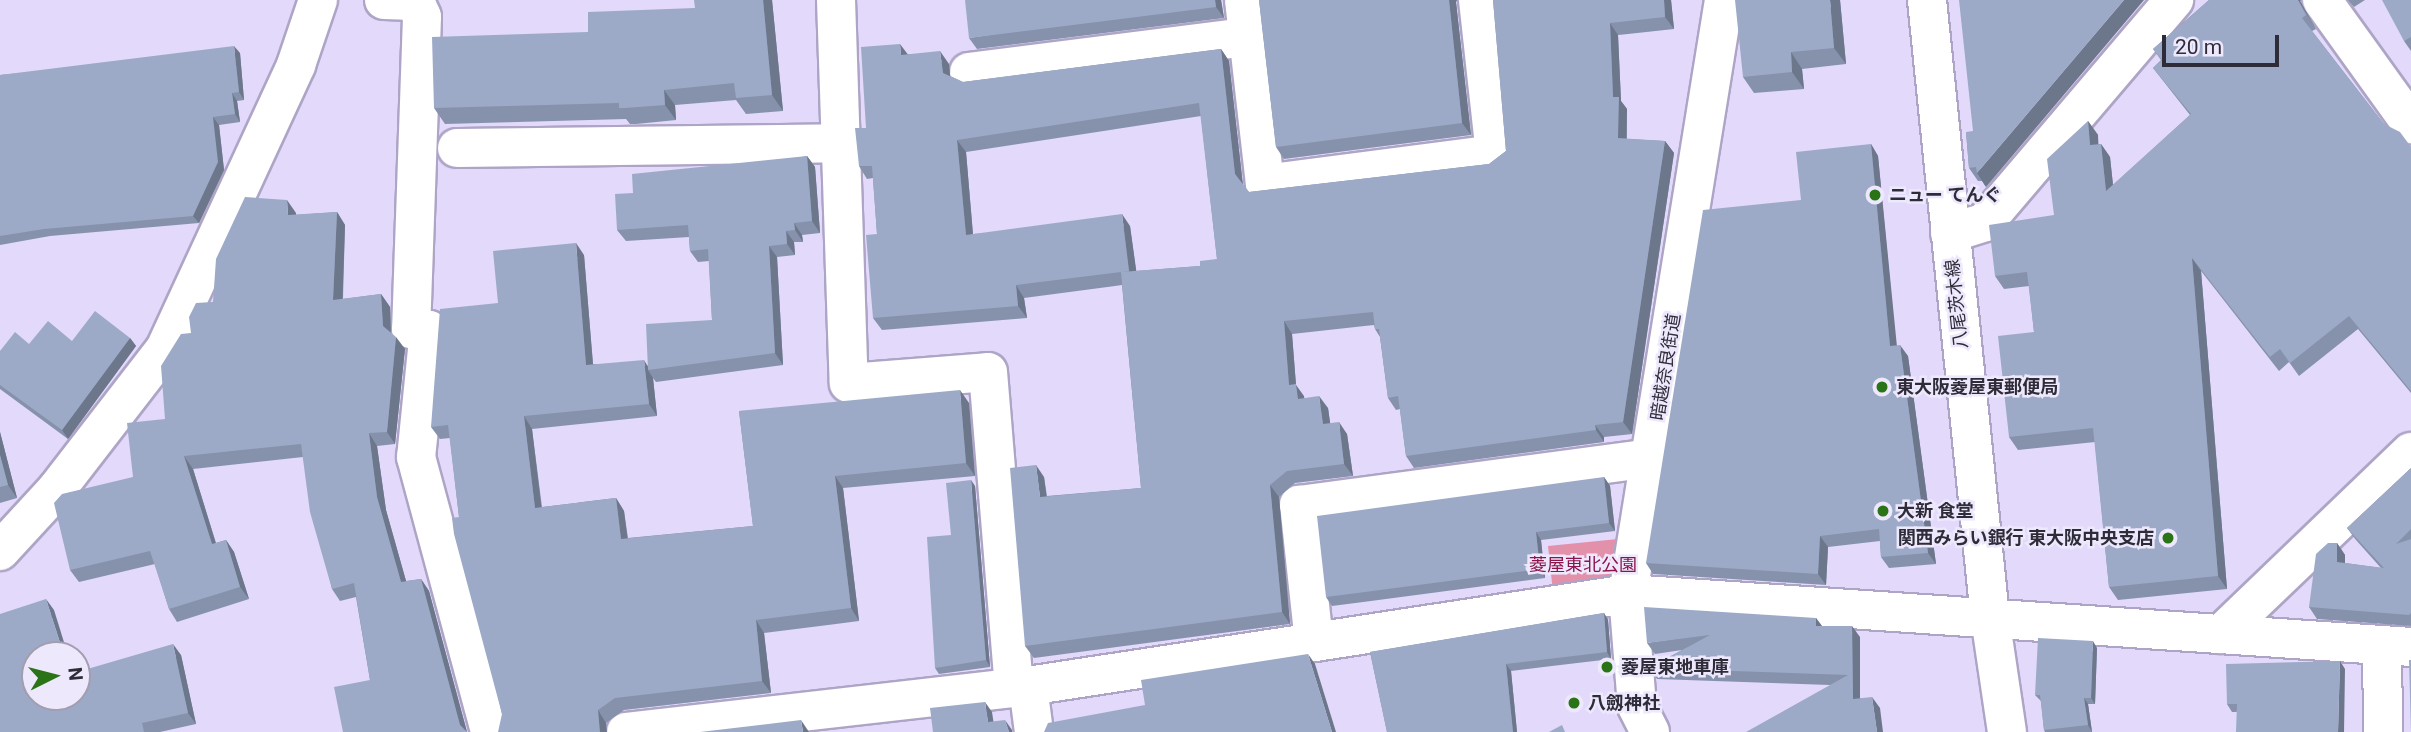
<!DOCTYPE html>
<html>
<head>
<meta charset="utf-8">
<style>
	body { margin:0 }
	#map { position:relative; width:2411px; height:732px; overflow:hidden; background:#e2d9fb; font-family:Roboto,"Noto Sans JP",sans-serif }
	div>[style] { position:absolute }
	.green>* { inset:0; background:#e391aa }
	.roads { filter:drop-shadow(2px 0 #aea5c6) drop-shadow(-2px 0 #aea5c6) drop-shadow(0 2px #aea5c6) drop-shadow(0 -2px #aea5c6) }
	.minor>* { height:38px; margin:-19px; padding:0 19px; transform-origin:19px; border-radius:19px; background:#fff }
	.major>* { height:38px; margin:-19px; padding:0 19px; transform-origin:19px; border-radius:19px; background:#fff }
	.wall>* { inset:0; background:#8692ac }
	.shaded-wall>* { inset:0; background:#6d778c }
	.building>* { inset:0; background:#9caac8 }
	.dots>* { width:19px; height:19px; translate:-50% -50%; box-sizing:border-box; border:4px solid #eee8fd; border-radius:50% }
	span { translate:-50% -50%; white-space:nowrap; text-align:center; line-height:1.15; -webkit-text-stroke:5px #eee8fd; paint-order:stroke }
	.poi-label { font-size:18px; color:#2f2c39; font-weight:700 }
	.left { translate:0 -50%; text-align:left }
	.right { translate:-100% -50%; text-align:right }
	.street-label { font-size:18px; color:#2f2c39 }
	.park-label { font-size:18px; color:#8c144a }
	.north { position:absolute; left:21px; top:641px; width:70px; height:70px; box-sizing:border-box; background:#eee8fd; border:2px solid #a29daf; border-radius:50%; rotate:84deg; font-size:19px; font-weight:700; line-height:28px; text-align:center; color:#2f2c39 }
	.north::after { content:''; display:block; margin:auto; width:24px; height:32px; background:#2a7316; clip-path:polygon(50% 0,100% 100%,50% 72%,0 100%) }
	.scale { position:absolute; left:2162px; top:35px; width:117px; height:32px; box-sizing:border-box; border:4px solid #2f2c39; border-top:0; padding-left:9px; font-size:21px; line-height:24px; white-space:nowrap; color:#2f2c39; -webkit-text-stroke:5px #eee8fd; paint-order:stroke }
</style>
</head>
<body>
<div id="map">
	<div class="green">
		<i style="clip-path:polygon(1618px 539px,1612px 573px,1601px 586px,1553px 592px,1548px 546px)"></i>
	</div>
	<div class="roads">
		<div class="minor">
			<i style="left:384px;top:0;width:31px;rotate:2deg"></i>
			<i style="left:415px;top:1px;width:17px;rotate:66deg"></i>
			<i style="left:422px;top:17px;width:312px;rotate:92deg"></i>
			<i style="left:411px;top:329px;width:18px;rotate:3deg"></i>
			<i style="left:429px;top:330px;width:128px;rotate:95.8deg"></i>
			<i style="left:416px;top:457px;width:285px;rotate:74.9deg"></i>
			<i style="left:836px;top:0;width:383px;rotate:88.1deg"></i>
			<i style="left:849px;top:383px;width:139px;rotate:-4.5deg"></i>
			<i style="left:988px;top:372px;width:316px;rotate:85.3deg"></i>
			<i style="left:1244px;top:0;width:185px;rotate:83.5deg"></i>
			<i style="left:1265px;top:184px;width:232px;rotate:-7.4deg"></i>
			<i style="left:1495px;top:154px;width:155px;rotate:-96.3deg"></i>
			<i style="left:2322px;top:0;width:153px;rotate:54.3deg"></i>
			<i style="left:969px;top:72px;width:281px;rotate:-7.2deg"></i>
			<i style="left:457px;top:148px;width:384px;rotate:-0.7deg"></i>
			<i style="left:1950px;top:233px;width:37px;rotate:-17deg"></i>
			<i style="left:1985px;top:222px;width:292px;rotate:-49.6deg"></i>
			<i style="left:0;top:551px;width:83px;rotate:-47.4deg"></i>
			<i style="left:56px;top:490px;width:178px;rotate:-52.3deg"></i>
			<i style="left:165px;top:349px;width:313px;rotate:-65.2deg"></i>
			<i style="left:296px;top:65px;width:69px;rotate:-71.3deg"></i>
			<i style="left:2221px;top:634px;width:263px;rotate:-43.8deg"></i>
			<i style="left:1314px;top:642px;width:138px;rotate:-96.2deg"></i>
			<i style="left:1299px;top:505px;width:355px;rotate:-7.6deg"></i>
			<i style="left:2382px;top:646px;width:86px;rotate:89.3deg"></i>
			<i style="left:1028px;top:686px;width:46px;rotate:82.6deg"></i>
			<i style="left:626px;top:732px;width:405px;rotate:-6.5deg"></i>
			<i style="left:1028px;top:686px;width:607px;rotate:-8.72deg"></i>
			<i style="left:1628px;top:594px;width:785px;rotate:3.87deg"></i>
			<i style="left:1650px;top:732px;width:29px;rotate:-117deg"></i>
			<i style="left:1637px;top:706px;width:112px;rotate:-94.6deg"></i>
			<i style="left:1628px;top:594px;width:602px;rotate:-80.82deg"></i>
		</div>
		<div class="major">
			<i style="left:1927px;top:0;width:620px;rotate:84.17deg"></i>
			<i style="left:1990px;top:617px;width:116px;rotate:81.6deg"></i>
		</div>
	</div>
	<div class="wall">
		<i style="clip-path:polygon(772px 0,783px 111px,746px 114px,736px 100px,675px 105px,676px 120px,636px 124px,630px 124px,626px 119px,445px 124px,434px 108px,588px 32px,695px 8px)"></i>
		<i style="clip-path:polygon(1221px 0,1224px 18px,977px 49px,969px 38px)"></i>
		<i style="clip-path:polygon(1259px 0,1457px 0,1456px 2px,1471px 135px,1284px 159px,1276px 147px)"></i>
		<i style="clip-path:polygon(evenodd,1493px 0,1671px 0,1674px 29px,1618px 35px,1621px 101px,1627px 109px,1627px 139px,1665px 141px,1674px 153px,1632px 434px,1604px 437px,1604px 442px,1414px 468px,1406px 456px,1400px 409px,1396px 410px,1388px 398px,1380px 337px,1375px 329px,1374px 325px,1292px 334px,1296px 385px,1304px 398px,1328px 408px,1330px 423px,1347px 434px,1353px 476px,1295px 483px,1279px 497px,1290px 624px,1034px 658px,1025px 646px,1044px 477px,1047px 496px,1141px 488px,1122px 285px,1024px 298px,1027px 318px,882px 330px,873px 318px,877px 234px,873px 178px,867px 179px,859px 166px,908px 54px,949px 64px,950px 76px,963px 82px,1221px 49px,1229px 61px,1243px 185px,1249px 192px,1489px 164px,1506px 151px,1493px 0,1201px 116px,1217px 259px,1200px 266px,1136px 271px,1130px 226px,973px 234px,966px 152px,1201px 116px)"></i>
		<i style="clip-path:polygon(1840px 0,1846px 64px,1802px 69px,1804px 89px,1754px 93px,1743px 77px)"></i>
		<i style="clip-path:polygon(2209px 0,2301px 0,2300px 1px,2316px 29px,2312px 31px,2384px 124px,2411px 147px,2411px 393px,2358px 329px,2299px 376px,2289px 362px,2279px 371px,2201px 271px,2227px 589px,2118px 600px,2109px 587px,2095px 442px,2018px 450px,2009px 437px,2034px 332px,2029px 286px,2004px 289px,1995px 276px,2054px 215px,2088px 121px,2098px 135px,2098px 144px,2101px 144px,2110px 157px,2113px 185px,2190px 115px,2153px 68px,2161px 60px,2153px 49px)"></i>
		<i style="clip-path:polygon(2348px 0,2365px 0,2354px 7px)"></i>
		<i style="clip-path:polygon(2411px 0,2411px 51px,2404px 41px)"></i>
		<i style="clip-path:polygon(240px 53px,244px 100px,237px 101px,240px 122px,219px 125px,224px 170px,199px 223px,50px 236px,0 245px,0 75px)"></i>
		<i style="clip-path:polygon(1966px 132px,1986px 187px,1982px 181px,1978px 181px,1969px 168px)"></i>
		<i style="clip-path:polygon(1871px 144px,1878px 156px,1896px 345px,1908px 356px,1936px 564px,1889px 568px,1881px 557px,1880px 541px,1828px 547px,1826px 585px,1653px 574px,1646px 563px,1801px 200px)"></i>
		<i style="clip-path:polygon(807px 156px,815px 167px,820px 233px,802px 235px,803px 242px,794px 242px,795px 255px,777px 257px,783px 365px,656px 382px,653px 378px,657px 416px,532px 429px,542px 507px,616px 498px,624px 511px,628px 538px,753px 526px,739px 411px,969px 403px,975px 476px,843px 488px,859px 621px,764px 633px,771px 693px,624px 710px,606px 723px,502px 714px,459px 517px,450px 438px,440px 439px,431px 427px,498px 303px,584px 255px,593px 364px,647px 366px,712px 320px,709px 261px,698px 262px,690px 251px,689px 237px,626px 241px,617px 230px,633px 193px)"></i>
		<i style="clip-path:polygon(337px 212px,345px 225px,343px 299px,381px 294px,390px 307px,391px 333px,405px 349px,395px 444px,377px 446px,386px 510px,406px 581px,421px 579px,429px 591px,467px 732px,370px 680px,356px 597px,340px 601px,332px 589px,303px 457px,193px 469px,216px 543px,226px 540px,234px 552px,249px 599px,177px 622px,169px 609px,155px 564px,79px 582px,70px 570px,133px 477px,165px 419px,191px 333px,213px 302px,296px 213px,296px 215px)"></i>
		<i style="clip-path:polygon(130px 338px,136px 346px,68px 439px,0 389px,0 351px,29px 344px)"></i>
		<i style="clip-path:polygon(0 432px,17px 498px,0 503px)"></i>
		<i style="clip-path:polygon(2411px 468px,2411px 626px,2317px 619px,2309px 607px,2337px 543px,2345px 555px,2345px 563px,2381px 568px,2356px 540px,2347px 528px)"></i>
		<i style="clip-path:polygon(1604px 477px,1610px 486px,1615px 531px,1541px 540px,1545px 578px,1332px 606px,1326px 597px)"></i>
		<i style="clip-path:polygon(975px 486px,990px 667px,939px 674px,935px 668px,951px 535px)"></i>
		<i style="clip-path:polygon(54px 610px,35px 697px,181px 655px,196px 724px,160px 732px,0 732px)"></i>
		<i style="clip-path:polygon(1604px 613px,1608px 620px,1611px 659px,1511px 671px,1517px 732px,1387px 732px,1370px 652px)"></i>
		<i style="clip-path:polygon(1816px 618px,1822px 626px,1860px 637px,1860px 698px,1880px 708px,1830px 685px,1657px 679px,1649px 668px,1682px 650px,1655px 654px,1647px 643px)"></i>
		<i style="clip-path:polygon(2097px 648px,2095px 704px,2088px 704px,2092px 732px,2045px 732px,2044px 730px,2041px 701px,2035px 695px)"></i>
		<i style="clip-path:polygon(2345px 669px,2236px 712px,2232px 712px,2227px 704px)"></i>
	</div>
	<div class="shaded-wall">
		<i style="clip-path:polygon(763px 0,772px 0,783px 111px,772px 95px)"></i>
		<i style="clip-path:polygon(1215px 0,1221px 0,1224px 18px,1216px 7px)"></i>
		<i style="clip-path:polygon(1449px 0,1457px 0,1456px 2px,1471px 135px,1462px 123px)"></i>
		<i style="clip-path:polygon(1664px 0,1671px 0,1674px 29px,1665px 17px)"></i>
		<i style="clip-path:polygon(1830px 0,1840px 0,1846px 64px,1834px 48px)"></i>
		<i style="clip-path:polygon(2124px 0,2144px 0,1986px 187px,1977px 173px)"></i>
		<i style="clip-path:polygon(2298px 0,2301px 0,2300px 1px,2316px 29px)"></i>
		<i style="clip-path:polygon(1610px 23px,1618px 35px,1621px 101px,1627px 109px,1626px 150px,1618px 138px,1613px 97px)"></i>
		<i style="clip-path:polygon(900px 44px,909px 56px,901px 55px)"></i>
		<i style="clip-path:polygon(234px 46px,240px 53px,244px 100px,239px 92px)"></i>
		<i style="clip-path:polygon(1221px 49px,1229px 61px,1243px 186px,1235px 174px)"></i>
		<i style="clip-path:polygon(940px 51px,949px 64px,951px 85px,943px 73px)"></i>
		<i style="clip-path:polygon(1791px 52px,1802px 69px,1804px 89px,1792px 72px)"></i>
		<i style="clip-path:polygon(664px 90px,675px 105px,676px 120px,665px 105px)"></i>
		<i style="clip-path:polygon(232px 93px,237px 101px,240px 122px,235px 114px)"></i>
		<i style="clip-path:polygon(213px 117px,219px 125px,224px 170px,199px 223px,193px 216px)"></i>
		<i style="clip-path:polygon(2088px 121px,2098px 135px,2099px 158px,2090px 145px)"></i>
		<i style="clip-path:polygon(957px 140px,966px 152px,974px 247px,966px 235px)"></i>
		<i style="clip-path:polygon(1665px 141px,1674px 153px,1632px 434px,1623px 422px)"></i>
		<i style="clip-path:polygon(1871px 144px,1878px 156px,1898px 357px,1890px 346px)"></i>
		<i style="clip-path:polygon(2101px 144px,2110px 157px,2115px 204px,2106px 191px)"></i>
		<i style="clip-path:polygon(807px 156px,815px 167px,820px 233px,812px 221px)"></i>
		<i style="clip-path:polygon(287px 200px,296px 213px,297px 228px,288px 215px)"></i>
		<i style="clip-path:polygon(337px 212px,345px 225px,342px 312px,333px 300px)"></i>
		<i style="clip-path:polygon(1122px 214px,1130px 226px,1138px 283px,1129px 271px)"></i>
		<i style="clip-path:polygon(794px 223px,802px 235px,803px 242px,795px 230px)"></i>
		<i style="clip-path:polygon(786px 231px,794px 242px,795px 255px,787px 244px)"></i>
		<i style="clip-path:polygon(576px 243px,584px 255px,594px 377px,586px 365px)"></i>
		<i style="clip-path:polygon(769px 246px,777px 257px,783px 365px,775px 353px)"></i>
		<i style="clip-path:polygon(2192px 258px,2201px 271px,2227px 589px,2218px 576px)"></i>
		<i style="clip-path:polygon(1016px 285px,1024px 298px,1027px 318px,1018px 306px)"></i>
		<i style="clip-path:polygon(381px 294px,390px 307px,391px 339px,383px 326px)"></i>
		<i style="clip-path:polygon(1284px 321px,1292px 334px,1296px 385px,1304px 396px,1306px 411px,1289px 385px)"></i>
		<i style="clip-path:polygon(396px 337px,405px 349px,395px 444px,387px 432px)"></i>
		<i style="clip-path:polygon(130px 338px,136px 346px,68px 439px,62px 430px)"></i>
		<i style="clip-path:polygon(1900px 345px,1908px 356px,1936px 564px,1928px 553px)"></i>
		<i style="clip-path:polygon(644px 360px,650px 370px,648px 370px,653px 378px,657px 416px,649px 404px)"></i>
		<i style="clip-path:polygon(960px 390px,969px 403px,975px 476px,966px 463px)"></i>
		<i style="clip-path:polygon(1319px 396px,1328px 408px,1332px 436px,1323px 424px)"></i>
		<i style="clip-path:polygon(524px 416px,532px 429px,543px 521px,535px 508px)"></i>
		<i style="clip-path:polygon(1339px 422px,1347px 434px,1353px 476px,1344px 464px)"></i>
		<i style="clip-path:polygon(1595px 425px,1604px 437px,1604px 442px,1596px 430px)"></i>
		<i style="clip-path:polygon(0 432px,17px 498px,8px 485px,0 455px)"></i>
		<i style="clip-path:polygon(369px 433px,377px 446px,386px 510px,410px 595px,401px 582px,377px 497px)"></i>
		<i style="clip-path:polygon(184px 456px,193px 469px,220px 557px,212px 544px)"></i>
		<i style="clip-path:polygon(1036px 465px,1044px 477px,1048px 509px,1040px 497px)"></i>
		<i style="clip-path:polygon(835px 476px,843px 488px,859px 621px,851px 608px)"></i>
		<i style="clip-path:polygon(1604px 477px,1610px 486px,1615px 531px,1609px 523px)"></i>
		<i style="clip-path:polygon(971px 480px,975px 486px,990px 667px,986px 660px)"></i>
		<i style="clip-path:polygon(1270px 485px,1279px 497px,1290px 624px,1282px 612px)"></i>
		<i style="clip-path:polygon(616px 498px,624px 511px,629px 551px,621px 539px)"></i>
		<i style="clip-path:polygon(1536px 532px,1541px 540px,1545px 578px,1540px 569px)"></i>
		<i style="clip-path:polygon(1820px 536px,1828px 547px,1826px 585px,1818px 574px)"></i>
		<i style="clip-path:polygon(226px 540px,234px 552px,249px 599px,240px 587px)"></i>
		<i style="clip-path:polygon(2337px 543px,2345px 555px,2345px 573px,2337px 562px)"></i>
		<i style="clip-path:polygon(421px 579px,429px 591px,467px 732px,460px 725px)"></i>
		<i style="clip-path:polygon(46px 599px,54px 610px,68px 655px,64px 655px)"></i>
		<i style="clip-path:polygon(1604px 613px,1608px 620px,1611px 659px,1607px 652px)"></i>
		<i style="clip-path:polygon(1816px 618px,1824px 629px,1816px 626px)"></i>
		<i style="clip-path:polygon(756px 620px,764px 633px,771px 693px,762px 681px)"></i>
		<i style="clip-path:polygon(1852px 626px,1860px 637px,1860px 710px,1853px 699px)"></i>
		<i style="clip-path:polygon(2093px 641px,2097px 648px,2095px 704px,2091px 698px)"></i>
		<i style="clip-path:polygon(173px 644px,181px 655px,196px 724px,188px 713px)"></i>
		<i style="clip-path:polygon(1308px 654px,1315px 664px,1336px 732px,1332px 732px)"></i>
		<i style="clip-path:polygon(2340px 661px,2345px 669px,2344px 732px,2338px 732px)"></i>
		<i style="clip-path:polygon(1506px 664px,1511px 671px,1517px 732px,1513px 732px)"></i>
		<i style="clip-path:polygon(1872px 697px,1880px 708px,1883px 732px,1877px 732px)"></i>
		<i style="clip-path:polygon(2084px 698px,2088px 704px,2092px 732px,2088px 725px)"></i>
		<i style="clip-path:polygon(985px 702px,992px 712px,995px 732px,988px 722px)"></i>
		<i style="clip-path:polygon(598px 710px,606px 723px,607px 732px,599px 732px)"></i>
		<i style="clip-path:polygon(801px 720px,809px 732px,803px 732px)"></i>
		<i style="clip-path:polygon(1005px 720px,1012px 730px,1012px 732px,1009px 732px)"></i>
	</div>
	<div class="building">
		<i style="clip-path:polygon(694px 0,763px 0,772px 95px,736px 98px,734px 83px,664px 90px,665px 105px,625px 108px,619px 108px,619px 103px,434px 108px,432px 37px,588px 32px,588px 12px,695px 8px)"></i>
		<i style="clip-path:polygon(965px 0,1215px 0,1216px 7px,969px 38px)"></i>
		<i style="clip-path:polygon(1259px 0,1449px 0,1462px 123px,1276px 147px)"></i>
		<i style="clip-path:polygon(1493px 0,1664px 0,1665px 17px,1610px 23px,1613px 97px,1619px 97px,1618px 138px,1665px 141px,1623px 422px,1595px 425px,1596px 430px,1406px 456px,1398px 396px,1388px 398px,1379px 329px,1375px 329px,1373px 312px,1284px 321px,1289px 385px,1296px 384px,1298px 399px,1319px 396px,1323px 424px,1339px 422px,1344px 464px,1287px 471px,1270px 485px,1282px 612px,1025px 646px,1010px 468px,1036px 465px,1040px 497px,1141px 488px,1121px 272px,1200px 266px,1200px 261px,1217px 259px,1199px 103px,957px 140px,966px 235px,1122px 214px,1129px 271px,1016px 285px,1018px 306px,873px 318px,866px 235px,877px 234px,872px 166px,859px 166px,855px 128px,866px 128px,861px 47px,900px 44px,901px 55px,940px 51px,943px 73px,963px 82px,1221px 49px,1235px 174px,1249px 192px,1489px 164px,1506px 151px)"></i>
		<i style="clip-path:polygon(1735px 0,1830px 0,1834px 48px,1791px 52px,1792px 72px,1743px 77px)"></i>
		<i style="clip-path:polygon(1959px 0,2124px 0,1977px 173px,1976px 167px,1969px 168px,1966px 132px,1973px 131px)"></i>
		<i style="clip-path:polygon(2209px 0,2298px 0,2306px 15px,2302px 18px,2384px 124px,2400px 132px,2411px 147px,2411px 391px,2349px 316px,2290px 363px,2280px 349px,2270px 357px,2192px 258px,2218px 576px,2109px 587px,2093px 428px,2009px 437px,1998px 336px,2034px 332px,2027px 272px,1995px 276px,1989px 225px,2054px 215px,2047px 159px,2088px 121px,2090px 145px,2101px 144px,2106px 191px,2191px 114px,2153px 68px,2162px 60px,2153px 49px)"></i>
		<i style="clip-path:polygon(2382px 0,2411px 0,2411px 37px,2404px 41px)"></i>
		<i style="clip-path:polygon(234px 46px,239px 92px,232px 93px,235px 114px,213px 117px,218px 162px,193px 216px,44px 229px,0 236px,0 75px)"></i>
		<i style="clip-path:polygon(1871px 144px,1890px 346px,1900px 345px,1928px 553px,1881px 557px,1879px 529px,1820px 536px,1818px 574px,1646px 563px,1703px 210px,1801px 200px,1796px 152px)"></i>
		<i style="clip-path:polygon(807px 156px,812px 221px,794px 223px,795px 230px,786px 231px,787px 244px,769px 246px,775px 353px,648px 370px,646px 324px,712px 320px,708px 249px,690px 251px,688px 225px,617px 230px,615px 194px,633px 193px,632px 174px)"></i>
		<i style="clip-path:polygon(245px 197px,287px 200px,288px 215px,337px 212px,333px 300px,381px 294px,383px 326px,396px 337px,387px 432px,369px 433px,377px 497px,401px 582px,421px 579px,460px 725px,467px 732px,343px 732px,334px 687px,370px 680px,354px 583px,332px 589px,310px 512px,301px 444px,184px 456px,212px 544px,226px 540px,240px 587px,169px 609px,150px 551px,70px 570px,54px 503px,62px 494px,133px 477px,127px 423px,165px 419px,161px 366px,181px 334px,191px 333px,189px 317px,196px 303px,213px 302px,216px 259px)"></i>
		<i style="clip-path:polygon(576px 243px,586px 365px,644px 360px,649px 404px,524px 416px,535px 508px,616px 498px,621px 539px,753px 526px,739px 411px,960px 390px,966px 463px,835px 476px,851px 608px,756px 620px,762px 681px,615px 698px,598px 710px,600px 732px,498px 732px,502px 714px,454px 534px,452px 518px,459px 517px,448px 425px,431px 427px,440px 309px,498px 303px,493px 251px)"></i>
		<i style="clip-path:polygon(95px 311px,130px 338px,62px 430px,0 385px,0 351px,15px 332px,29px 344px,48px 321px,72px 341px)"></i>
		<i style="clip-path:polygon(0 455px,8px 485px,0 487px)"></i>
		<i style="clip-path:polygon(2411px 468px,2411px 529px,2396px 544px,2411px 539px,2411px 613px,2409px 615px,2309px 607px,2316px 554px,2328px 543px,2337px 543px,2337px 562px,2384px 568px,2347px 528px)"></i>
		<i style="clip-path:polygon(1604px 477px,1609px 523px,1536px 532px,1540px 569px,1326px 597px,1317px 516px)"></i>
		<i style="clip-path:polygon(971px 480px,986px 660px,935px 668px,927px 537px,951px 535px,946px 483px)"></i>
		<i style="clip-path:polygon(46px 599px,64px 655px,35px 655px,35px 697px,77px 697px,77px 672px,173px 644px,188px 713px,142px 723px,144px 732px,0 732px,0 614px)"></i>
		<i style="clip-path:polygon(1644px 607px,1816px 618px,1816px 626px,1852px 626px,1853px 699px,1872px 697px,1877px 732px,1746px 732px,1848px 675px,1649px 668px,1710px 635px,1647px 643px)"></i>
		<i style="clip-path:polygon(1604px 613px,1607px 652px,1506px 664px,1513px 732px,1387px 732px,1370px 652px)"></i>
		<i style="clip-path:polygon(2038px 638px,2093px 641px,2091px 698px,2084px 698px,2088px 725px,2044px 730px,2040px 695px,2035px 695px)"></i>
		<i style="clip-path:polygon(1308px 654px,1332px 732px,1044px 732px,1048px 723px,1145px 705px,1141px 680px)"></i>
		<i style="clip-path:polygon(2409px 660px,2411px 660px,2411px 732px)"></i>
		<i style="clip-path:polygon(2340px 661px,2338px 732px,2236px 732px,2237px 704px,2227px 704px,2226px 664px)"></i>
		<i style="clip-path:polygon(985px 702px,988px 722px,1005px 720px,1009px 732px,933px 732px,930px 708px)"></i>
		<i style="clip-path:polygon(801px 720px,803px 732px,700px 732px)"></i>
		<i style="clip-path:polygon(1562px 725px,1565px 732px,1549px 732px)"></i>
	</div>
	<div class="dots">
		<i style="left:1875px;top:195px;background:#2a7316"></i>
		<i style="left:1882px;top:387px;background:#2a7316"></i>
		<i style="left:1883px;top:511px;background:#2a7316"></i>
		<i style="left:2168px;top:538px;background:#2a7316"></i>
		<i style="left:1607px;top:667px;background:#2a7316"></i>
		<i style="left:1574px;top:703px;background:#2a7316"></i>
	</div>
	<div class="poi-label">
		<span class="left" style="left:1889px;top:195px">ニュー てんぐ</span>
		<span class="left" style="left:1896px;top:387px">東大阪菱屋東郵便局</span>
		<span class="left" style="left:1897px;top:511px">大新 食堂</span>
		<span class="right" style="left:2154px;top:538px">関西みらい銀行 東大阪中央支店</span>
		<span class="left" style="left:1621px;top:667px">菱屋東地車庫</span>
		<span class="left" style="left:1588px;top:703px">八劔神社</span>
	</div>
	<div class="street-label">
		<span style="left:1957px;top:304px;rotate:-96deg">八尾茨木線</span>
		<span style="left:1666px;top:367px;rotate:-81deg">暗越奈良街道</span>
	</div>
	<div class="park-label">
		<span style="left:1583px;top:565px">菱屋東北公園</span>
	</div>
	<div class="north">N</div>
	<div class="scale">20 m</div>
</div>
</body>
</html>
